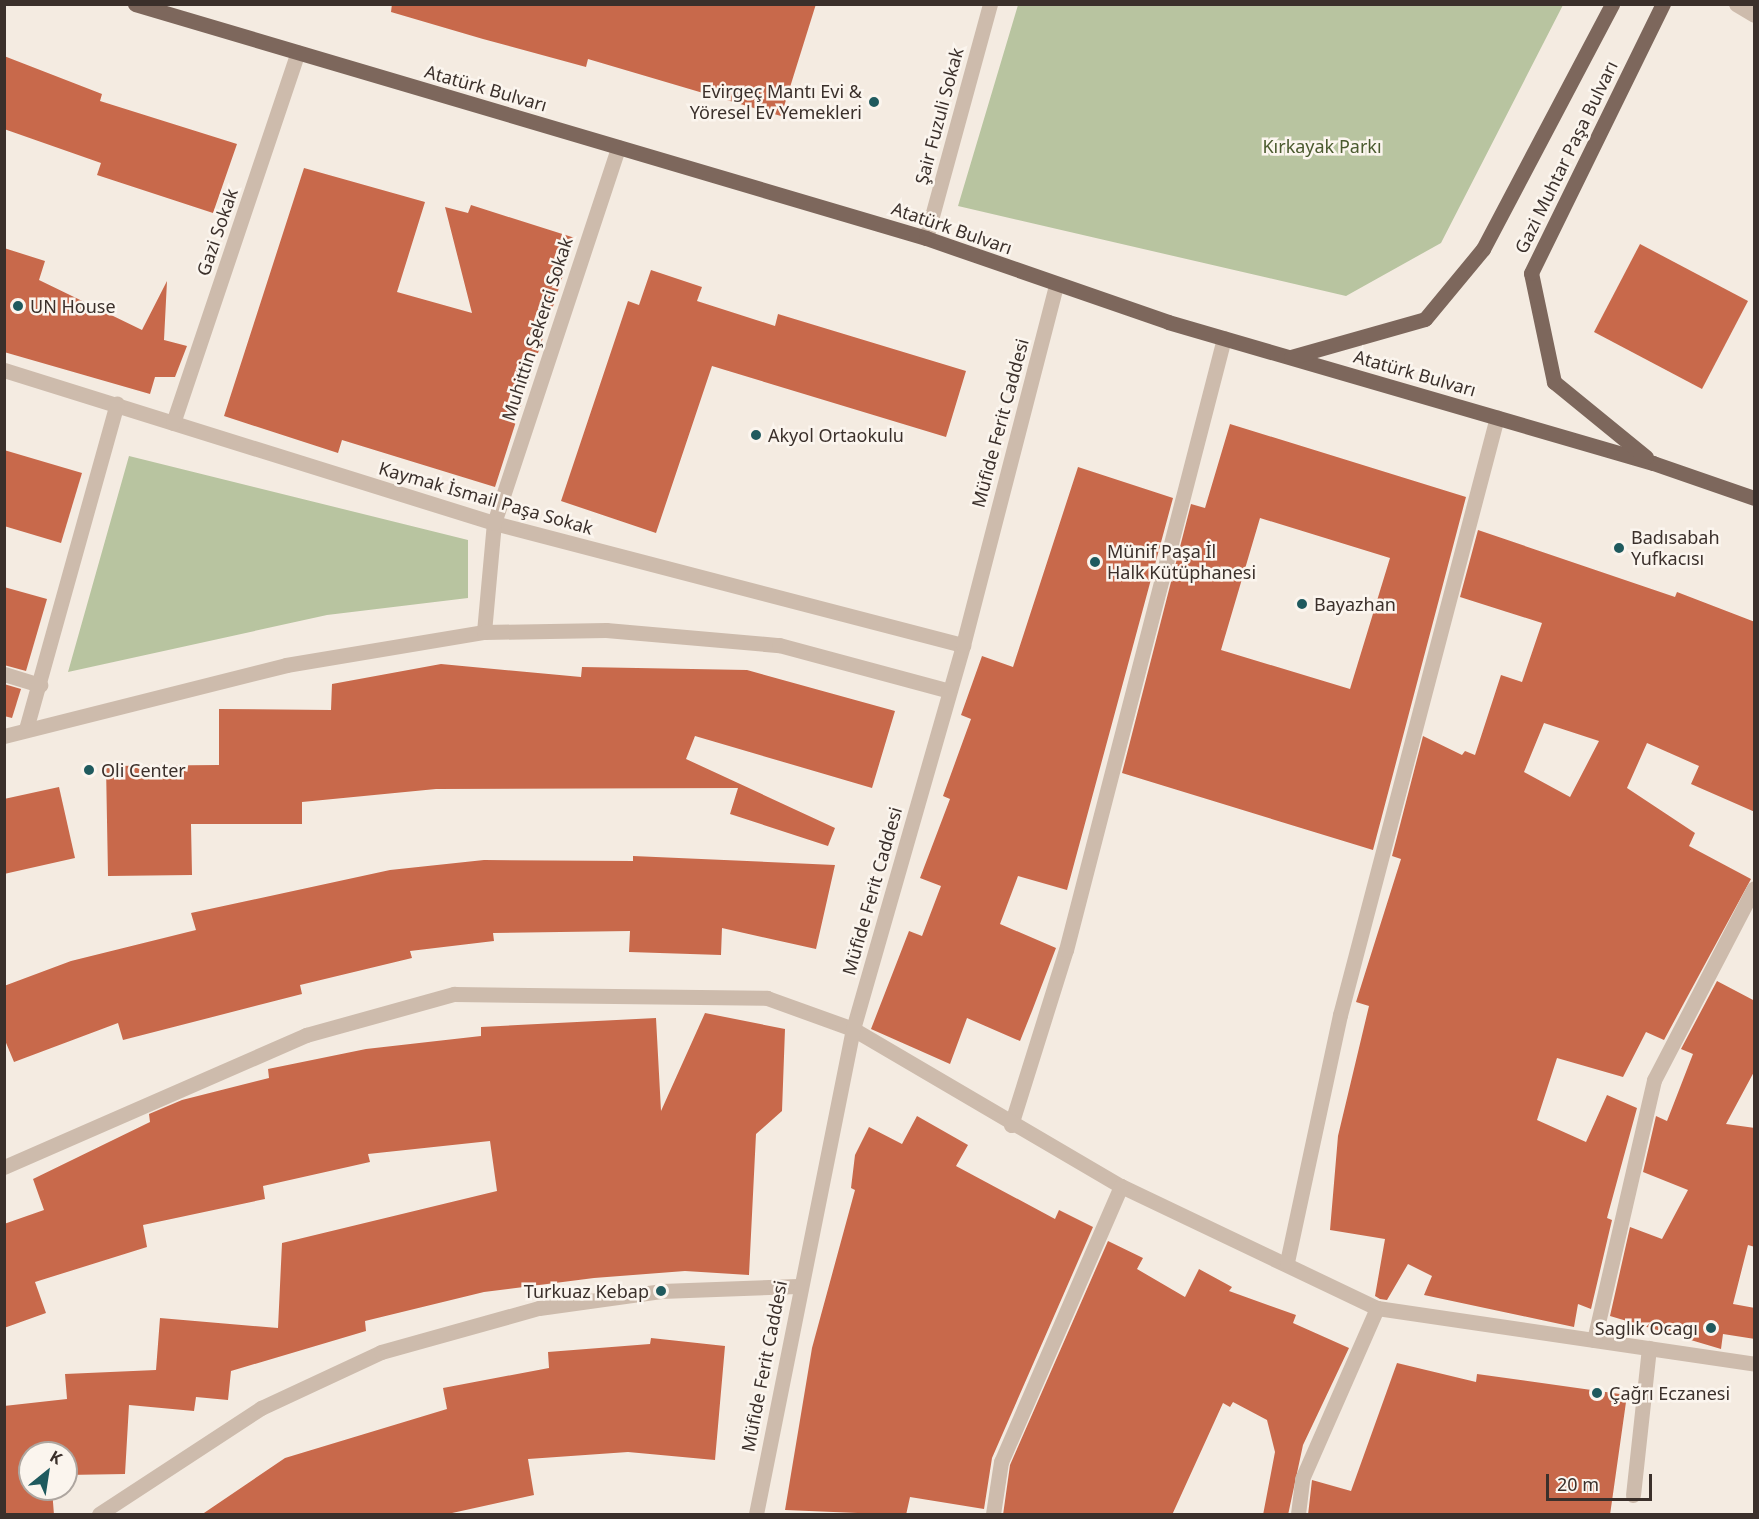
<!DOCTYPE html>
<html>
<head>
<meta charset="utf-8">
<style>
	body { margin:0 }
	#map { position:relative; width:1759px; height:1519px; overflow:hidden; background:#f4ebe1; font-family:"Noto Sans",sans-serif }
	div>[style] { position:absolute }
	.green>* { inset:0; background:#b8c4a0 }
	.building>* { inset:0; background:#c8694b }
	.minor>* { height:15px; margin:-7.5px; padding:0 7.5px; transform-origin:7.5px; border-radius:7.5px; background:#cdbbac }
	.major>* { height:15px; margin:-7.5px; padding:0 7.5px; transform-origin:7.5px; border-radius:7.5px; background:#7d675c }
	.dots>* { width:16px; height:16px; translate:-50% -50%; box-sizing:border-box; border:3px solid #fbf5ee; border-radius:50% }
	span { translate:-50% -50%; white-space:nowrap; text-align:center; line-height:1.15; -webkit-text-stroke:5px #fbf5ee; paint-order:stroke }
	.street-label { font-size:18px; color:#3b302b }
	.poi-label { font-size:18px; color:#3b302b }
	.right { translate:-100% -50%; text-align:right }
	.left { translate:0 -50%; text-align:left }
	.park-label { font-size:18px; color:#4a5a2e }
	.frame { position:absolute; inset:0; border:6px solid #3b302b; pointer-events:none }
	.north { position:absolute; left:18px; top:1441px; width:60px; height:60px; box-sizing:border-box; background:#fbf5ee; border:2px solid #aea6a0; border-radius:50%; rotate:30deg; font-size:16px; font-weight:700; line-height:24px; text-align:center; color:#3b302b }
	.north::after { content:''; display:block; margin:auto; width:21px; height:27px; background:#1f5a5e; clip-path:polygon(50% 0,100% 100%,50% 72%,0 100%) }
	.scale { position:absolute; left:1546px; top:1474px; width:106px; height:27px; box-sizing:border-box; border:3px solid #3b302b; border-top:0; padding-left:8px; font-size:18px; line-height:21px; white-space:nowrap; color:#3b302b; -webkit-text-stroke:4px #fbf5ee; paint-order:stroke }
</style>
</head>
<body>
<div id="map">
	<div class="green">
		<i style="clip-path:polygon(1018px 5px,1018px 4px,1563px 5px,1441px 243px,1346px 296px,958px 206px)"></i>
		<i style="clip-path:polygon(129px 456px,468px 540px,468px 598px,327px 615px,68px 672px)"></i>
	</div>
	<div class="building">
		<i style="clip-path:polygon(392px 4px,816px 4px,781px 116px,588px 59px,586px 67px,483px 39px,391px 12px)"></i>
		<i style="clip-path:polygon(4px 56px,102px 94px,100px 101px,237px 144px,213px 213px,97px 175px,101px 163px,4px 129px)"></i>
		<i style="clip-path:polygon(304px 168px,425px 202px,397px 292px,472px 313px,445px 207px,468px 213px,471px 205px,575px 238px,495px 487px,342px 440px,338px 453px,224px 416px)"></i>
		<i style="clip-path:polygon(1640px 244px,1748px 301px,1702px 389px,1594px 332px)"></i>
		<i style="clip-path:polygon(4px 248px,45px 261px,39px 280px,142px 330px,167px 281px,164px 340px,187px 346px,175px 377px,155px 377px,150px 394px,4px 352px)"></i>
		<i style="clip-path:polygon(651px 270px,702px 287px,697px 301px,775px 326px,778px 314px,966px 371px,946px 437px,712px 366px,656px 533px,561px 501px,628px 301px,639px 305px)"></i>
		<i style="clip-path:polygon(evenodd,1230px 424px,1466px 497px,1373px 850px,1122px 773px,1191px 504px,1205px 508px,1230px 424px,1260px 518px,1390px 558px,1350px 689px,1221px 650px,1260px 518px)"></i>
		<i style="clip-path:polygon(4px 450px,82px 473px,61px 543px,4px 526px)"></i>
		<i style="clip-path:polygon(1078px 467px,1173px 498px,1067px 890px,1018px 876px,1000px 924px,1056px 948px,1032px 1011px,1020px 1041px,967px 1018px,950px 1064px,871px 1029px,909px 931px,922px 936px,941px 886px,920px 878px,950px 799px,943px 796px,971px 719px,961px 715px,982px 656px,1013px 667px)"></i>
		<i style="clip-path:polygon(evenodd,1478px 530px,1675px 597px,1677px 592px,1755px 622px,1755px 812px,1691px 784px,1699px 766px,1647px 743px,1627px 788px,1695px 833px,1689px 846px,1751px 879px,1664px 1040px,1646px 1032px,1623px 1077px,1557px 1058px,1537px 1120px,1586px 1142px,1607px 1095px,1637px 1108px,1607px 1218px,1612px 1220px,1591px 1309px,1578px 1304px,1574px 1327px,1424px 1295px,1432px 1276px,1408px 1264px,1387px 1300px,1380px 1299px,1375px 1296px,1385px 1239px,1330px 1230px,1338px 1136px,1369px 1006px,1356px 1002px,1401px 859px,1392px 856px,1423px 736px,1462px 755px,1465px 751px,1475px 755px,1501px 675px,1522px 682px,1542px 623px,1460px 597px,1478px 530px,1544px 723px,1599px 741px,1570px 797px,1524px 772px,1544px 723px)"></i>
		<i style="clip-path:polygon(4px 587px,47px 599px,26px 671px,4px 665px)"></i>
		<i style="clip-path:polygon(441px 664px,581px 677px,582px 667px,747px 670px,895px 711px,872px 788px,695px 736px,686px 759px,835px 828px,828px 846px,730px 814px,738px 788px,436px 789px,302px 802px,302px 824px,191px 824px,192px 875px,108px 876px,106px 766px,219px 765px,219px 709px,331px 710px,332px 684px)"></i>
		<i style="clip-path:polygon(4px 684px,21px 689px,12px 718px,4px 716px)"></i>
		<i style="clip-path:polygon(59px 787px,75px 858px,4px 874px,4px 799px)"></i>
		<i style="clip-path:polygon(633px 856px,835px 865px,816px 949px,722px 928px,721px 955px,629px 952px,630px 931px,493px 933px,494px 941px,410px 951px,412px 958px,300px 985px,302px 994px,123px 1040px,118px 1023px,14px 1062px,4px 1038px,4px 986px,71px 961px,196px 930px,191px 913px,390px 870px,484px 860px,633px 861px)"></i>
		<i style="clip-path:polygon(1717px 981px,1755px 1001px,1755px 1070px,1726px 1124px,1755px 1128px,1755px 1247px,1748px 1245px,1733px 1304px,1755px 1308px,1755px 1339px,1723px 1334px,1721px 1349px,1610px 1316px,1630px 1227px,1662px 1239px,1688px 1190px,1643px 1172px,1656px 1116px,1667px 1121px,1693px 1054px,1681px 1049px)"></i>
		<i style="clip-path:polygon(705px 1013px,785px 1029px,782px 1111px,756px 1134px,749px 1275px,685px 1271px,594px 1278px,484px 1292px,365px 1321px,366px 1331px,231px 1371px,228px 1400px,196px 1397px,194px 1411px,129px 1405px,125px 1474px,66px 1475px,66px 1453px,30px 1453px,30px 1489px,52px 1489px,54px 1515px,4px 1515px,4px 1406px,67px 1399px,65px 1374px,156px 1370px,160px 1318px,278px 1328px,282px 1243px,497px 1191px,490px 1141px,368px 1154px,370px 1162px,263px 1186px,265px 1199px,143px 1225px,147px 1247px,35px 1282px,46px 1313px,4px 1328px,4px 1224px,44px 1210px,33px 1179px,150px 1122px,149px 1114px,182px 1100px,269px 1078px,268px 1069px,366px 1049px,481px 1036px,481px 1027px,656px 1018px,661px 1111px)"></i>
		<i style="clip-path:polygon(917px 1116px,968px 1145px,956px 1166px,1055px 1219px,1059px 1210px,1093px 1227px,992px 1458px,984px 1509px,910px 1497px,906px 1515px,785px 1510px,812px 1348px,855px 1190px,851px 1188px,855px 1155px,869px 1127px,902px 1144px)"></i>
		<i style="clip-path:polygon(1108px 1241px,1143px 1258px,1137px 1269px,1185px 1297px,1199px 1269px,1232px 1287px,1229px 1291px,1296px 1315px,1293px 1323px,1349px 1348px,1303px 1445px,1288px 1515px,1263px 1515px,1275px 1452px,1267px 1420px,1233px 1402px,1230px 1407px,1223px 1403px,1172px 1515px,1003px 1515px,1010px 1465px)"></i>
		<i style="clip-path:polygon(651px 1338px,725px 1346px,715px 1460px,628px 1452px,528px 1459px,534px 1495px,443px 1515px,201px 1515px,285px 1458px,447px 1409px,443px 1388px,549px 1368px,548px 1352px,650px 1344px)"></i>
		<i style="clip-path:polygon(1397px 1363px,1476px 1382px,1477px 1374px,1627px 1395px,1610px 1515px,1308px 1515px,1312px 1480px,1351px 1491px)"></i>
	</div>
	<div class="minor">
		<i style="left:1736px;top:4px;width:21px;rotate:31deg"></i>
		<i style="left:926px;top:238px;width:243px;rotate:-74.7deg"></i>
		<i style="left:4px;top:370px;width:513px;rotate:17.34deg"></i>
		<i style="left:494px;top:523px;width:485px;rotate:14.6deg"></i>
		<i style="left:173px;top:423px;width:391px;rotate:-71.4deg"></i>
		<i style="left:484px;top:632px;width:109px;rotate:-84.8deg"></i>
		<i style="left:494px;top:523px;width:396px;rotate:-71.7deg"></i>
		<i style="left:4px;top:674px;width:38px;rotate:17deg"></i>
		<i style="left:26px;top:729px;width:338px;rotate:-74.4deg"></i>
		<i style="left:4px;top:736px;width:291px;rotate:-14.1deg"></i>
		<i style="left:286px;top:665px;width:201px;rotate:-9.5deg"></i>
		<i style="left:484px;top:632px;width:122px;rotate:-0.9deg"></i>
		<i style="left:606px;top:630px;width:174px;rotate:5deg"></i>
		<i style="left:779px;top:645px;width:176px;rotate:15.1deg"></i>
		<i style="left:1011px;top:1125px;width:183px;rotate:-72.6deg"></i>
		<i style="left:1066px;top:950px;width:632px;rotate:-75.52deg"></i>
		<i style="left:4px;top:1167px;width:330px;rotate:-23.6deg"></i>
		<i style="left:306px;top:1035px;width:154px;rotate:-15.5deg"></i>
		<i style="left:454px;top:994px;width:313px;rotate:0.7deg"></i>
		<i style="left:767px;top:998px;width:91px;rotate:19.8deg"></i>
		<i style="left:853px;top:1029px;width:311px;rotate:30.4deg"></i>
		<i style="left:1121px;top:1186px;width:284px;rotate:25.5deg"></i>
		<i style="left:1377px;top:1308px;width:381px;rotate:8.4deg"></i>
		<i style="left:1287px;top:1262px;width:253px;rotate:-77.9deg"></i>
		<i style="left:1340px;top:1015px;width:618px;rotate:-75.29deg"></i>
		<i style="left:1594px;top:1340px;width:267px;rotate:-77deg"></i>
		<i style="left:1654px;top:1080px;width:216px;rotate:-62.5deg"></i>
		<i style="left:1633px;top:1495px;width:148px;rotate:-83.8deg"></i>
		<i style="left:99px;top:1514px;width:194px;rotate:-33.2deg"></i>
		<i style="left:261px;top:1408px;width:132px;rotate:-25deg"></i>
		<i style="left:381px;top:1352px;width:164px;rotate:-15.6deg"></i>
		<i style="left:539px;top:1308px;width:123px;rotate:-7.9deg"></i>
		<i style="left:661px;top:1291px;width:137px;rotate:-2.1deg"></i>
		<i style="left:756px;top:1514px;width:495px;rotate:-78.7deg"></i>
		<i style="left:853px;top:1029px;width:399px;rotate:-74deg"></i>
		<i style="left:963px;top:645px;width:372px;rotate:-75.5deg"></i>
		<i style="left:993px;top:1514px;width:53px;rotate:-81.3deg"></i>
		<i style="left:1001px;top:1462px;width:301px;rotate:-66.5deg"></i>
		<i style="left:1298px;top:1514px;width:35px;rotate:-83deg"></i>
		<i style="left:1302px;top:1479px;width:187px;rotate:-66.3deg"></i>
	</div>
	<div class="major">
		<i style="left:135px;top:4px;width:825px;rotate:16.48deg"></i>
		<i style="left:926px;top:238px;width:256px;rotate:19.1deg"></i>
		<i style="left:1168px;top:322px;width:505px;rotate:16.21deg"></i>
		<i style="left:1653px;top:463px;width:107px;rotate:19.1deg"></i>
		<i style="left:1291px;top:357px;width:139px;rotate:-15.8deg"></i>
		<i style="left:1425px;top:319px;width:91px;rotate:-50.4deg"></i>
		<i style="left:1483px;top:249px;width:277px;rotate:-62.2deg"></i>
		<i style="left:1646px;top:457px;width:119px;rotate:-140.8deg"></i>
		<i style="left:1554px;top:382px;width:111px;rotate:-101.9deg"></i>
		<i style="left:1531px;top:273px;width:300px;rotate:-63.9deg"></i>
	</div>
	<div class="dots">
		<i style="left:874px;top:102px;background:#1f5a5e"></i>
		<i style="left:18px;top:306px;background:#1f5a5e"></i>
		<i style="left:756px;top:435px;background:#1f5a5e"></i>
		<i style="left:1619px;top:548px;background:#1f5a5e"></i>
		<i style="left:1095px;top:562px;background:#1f5a5e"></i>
		<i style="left:1302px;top:604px;background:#1f5a5e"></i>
		<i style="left:89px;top:770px;background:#1f5a5e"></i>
		<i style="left:661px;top:1291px;background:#1f5a5e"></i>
		<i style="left:1711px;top:1328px;background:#1f5a5e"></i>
		<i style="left:1597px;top:1393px;background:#1f5a5e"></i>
	</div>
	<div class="street-label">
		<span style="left:486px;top:88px;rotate:16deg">Atatürk Bulvarı</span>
		<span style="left:939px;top:116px;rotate:-75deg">Şair Fuzuli Sokak</span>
		<span style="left:1566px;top:157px;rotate:-64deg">Gazi Muhtar Paşa Bulvarı</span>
		<span style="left:952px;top:228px;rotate:19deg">Atatürk Bulvarı</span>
		<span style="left:217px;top:232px;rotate:-71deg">Gazi Sokak</span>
		<span style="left:537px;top:329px;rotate:-72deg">Muhittin Şekerci Sokak</span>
		<span style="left:1415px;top:373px;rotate:16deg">Atatürk Bulvarı</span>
		<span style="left:1000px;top:423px;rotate:-75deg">Müfide Ferit Caddesi</span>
		<span style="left:486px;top:498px;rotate:16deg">Kaymak İsmail Paşa Sokak</span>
		<span style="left:872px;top:891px;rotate:-74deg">Müfide Ferit Caddesi</span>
		<span style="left:764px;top:1366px;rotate:-79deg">Müfide Ferit Caddesi</span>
	</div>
	<div class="poi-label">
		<span class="right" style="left:862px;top:102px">Evirgeç Mantı Evi &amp;<br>Yöresel Ev Yemekleri</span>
		<span class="left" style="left:30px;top:306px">UN House</span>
		<span class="left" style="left:768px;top:435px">Akyol Ortaokulu</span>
		<span class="left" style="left:1631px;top:548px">Badısabah<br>Yufkacısı</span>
		<span class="left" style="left:1107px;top:562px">Münif Paşa İl<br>Halk Kütüphanesi</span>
		<span class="left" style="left:1314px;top:604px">Bayazhan</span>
		<span class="left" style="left:101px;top:770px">Oli Center</span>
		<span class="right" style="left:649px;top:1291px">Turkuaz Kebap</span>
		<span class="right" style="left:1698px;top:1328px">Saglık Ocagı</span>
		<span class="left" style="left:1609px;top:1393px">Çağrı Eczanesi</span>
	</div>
	<div class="park-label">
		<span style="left:1322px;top:146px">Kırkayak Parkı</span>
	</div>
	<div class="frame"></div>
	<div class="north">K</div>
	<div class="scale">20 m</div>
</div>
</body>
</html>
